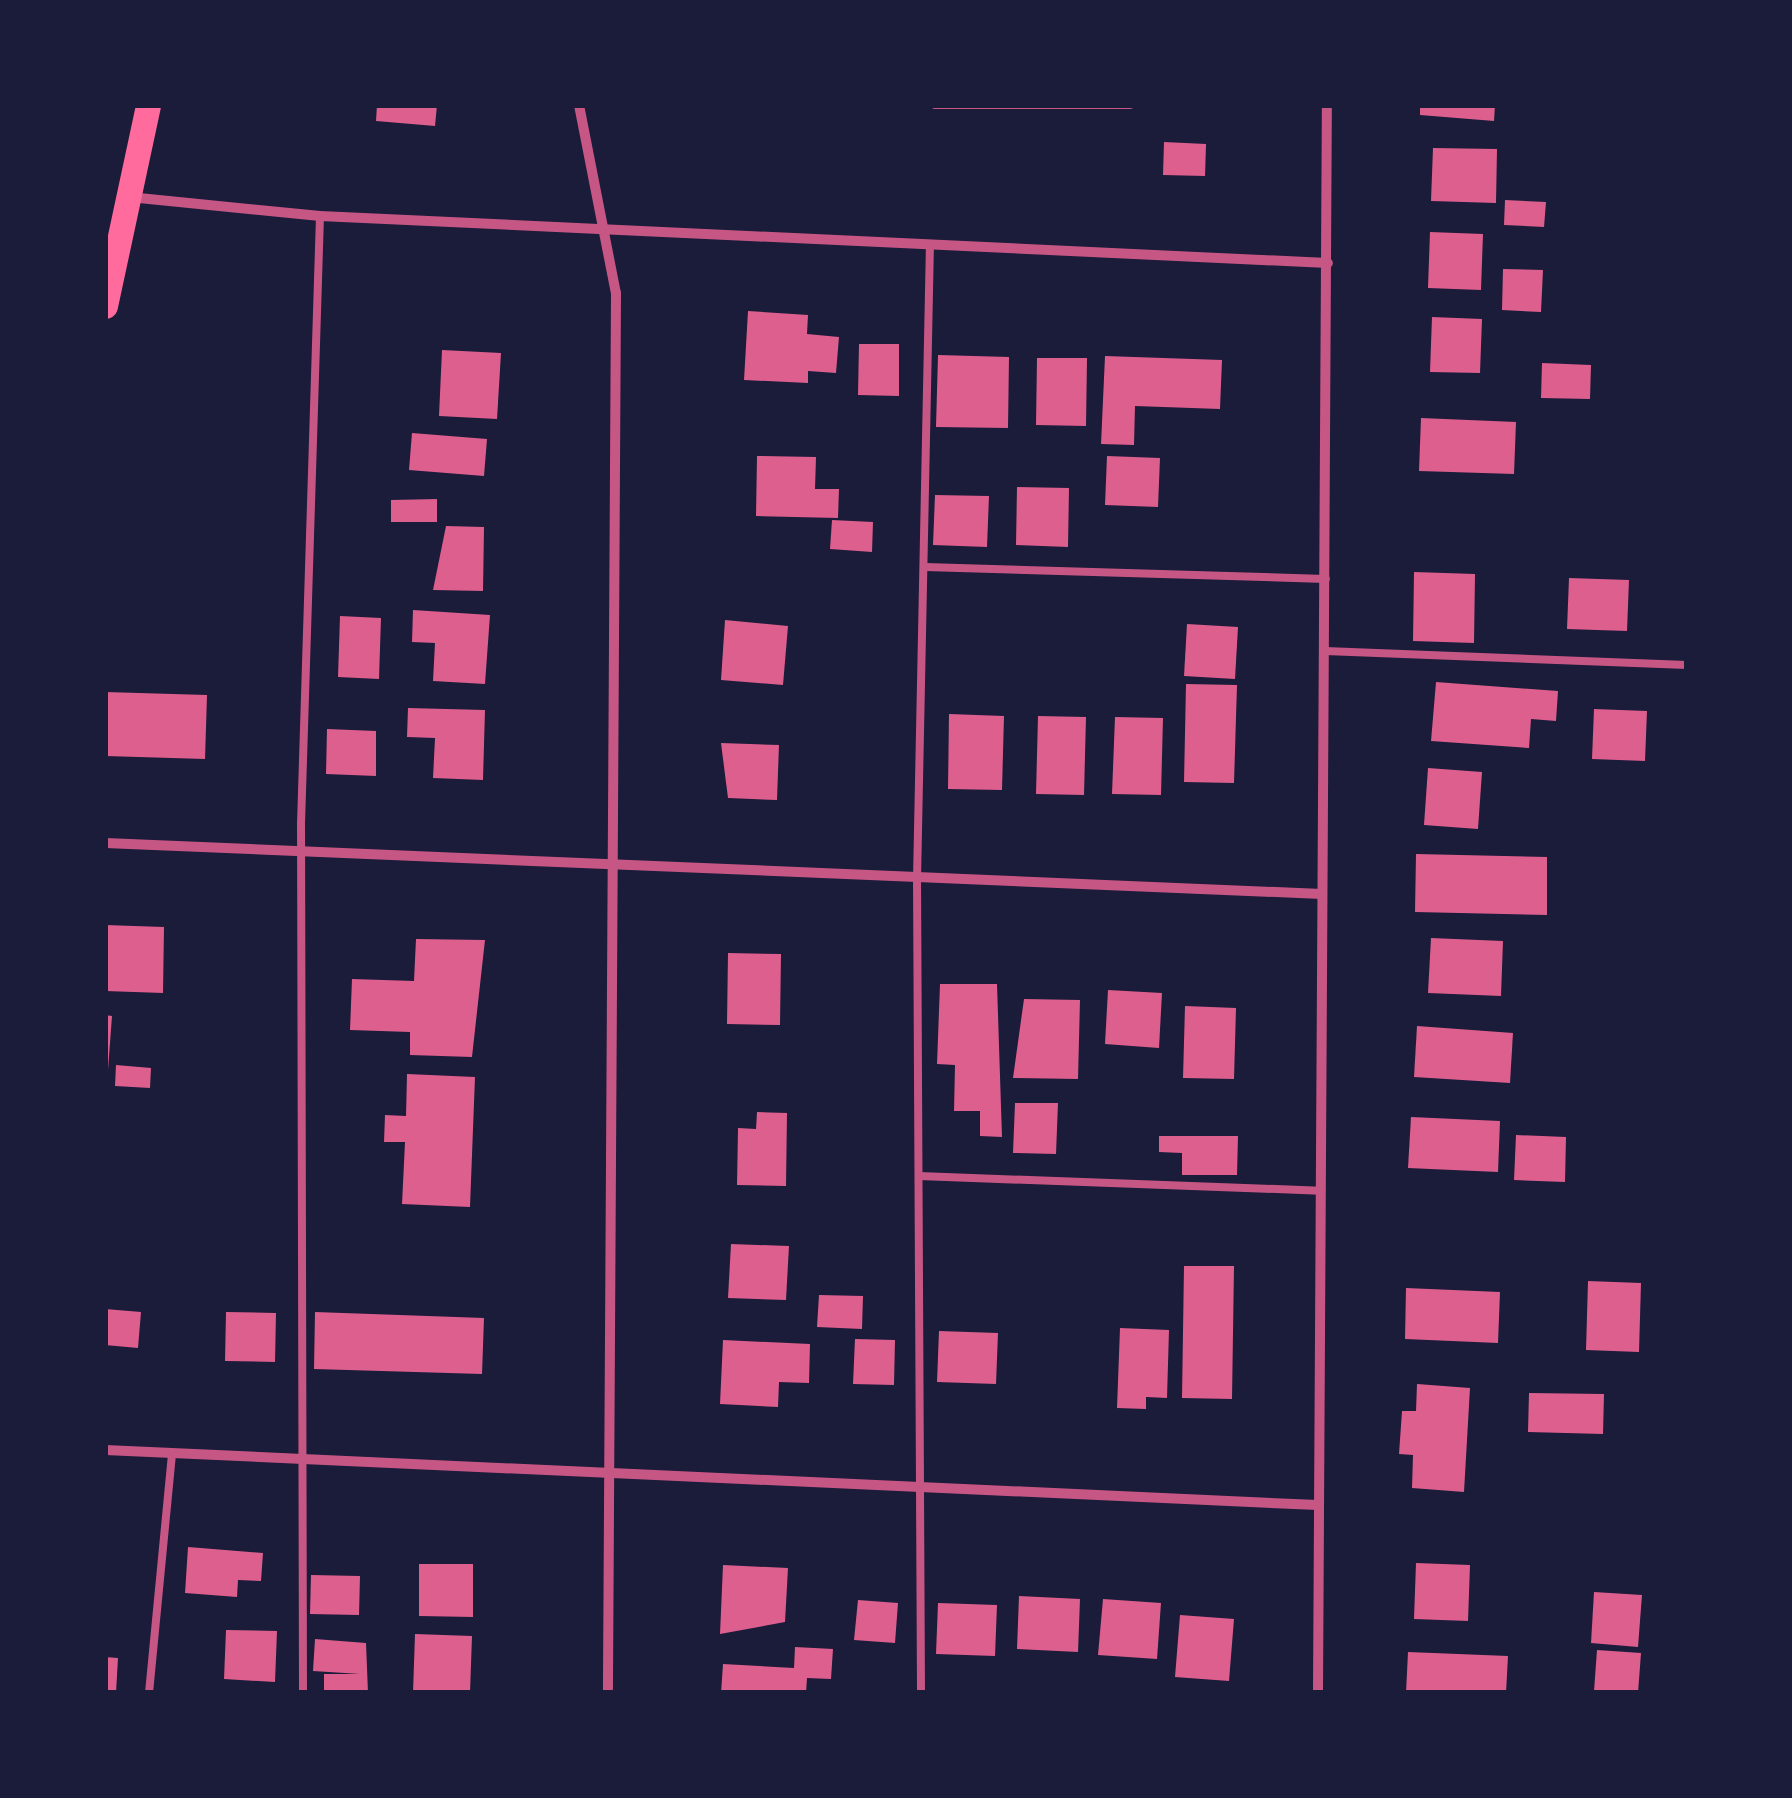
<!DOCTYPE html>
<html>
<head>
<meta charset="utf-8">
<style>
	body { margin:0 }
	#map { position:relative; width:1792px; height:1798px; overflow:hidden; background:#1b1b3a; font-family:"Varela Round",sans-serif }
	div>[style] { position:absolute }
	.building>* { inset:0; background:#dd5f8e }
	.service>* { height:8px; margin:-4px; padding:0 4px; transform-origin:4px; border-radius:4px; background:#c65784 }
	.minor>* { height:10px; margin:-5px; padding:0 5px; transform-origin:5px; border-radius:5px; background:#c65784 }
	.primary>* { height:25px; margin:-12.5px; padding:0 12.5px; transform-origin:12.5px; border-radius:12.5px; background:#ff6b9d }
	span { translate:-50% -50%; white-space:nowrap; text-align:center; line-height:1.15; -webkit-text-stroke:8px #1b1b3a; paint-order:stroke }
	.frame { position:absolute; inset:0; border:108px solid #1b1b3a; pointer-events:none }
</style>
</head>
<body>
<div id="map">
	<div class="building">
		<i style="clip-path:polygon(377px 105px,437px 105px,435px 126px,376px 121px)"></i>
		<i style="clip-path:polygon(1420px 105px,1495px 105px,1494px 121px,1420px 115px)"></i>
		<i style="clip-path:polygon(1164px 142px,1206px 144px,1205px 176px,1163px 175px)"></i>
		<i style="clip-path:polygon(1433px 148px,1497px 149px,1496px 203px,1431px 201px)"></i>
		<i style="clip-path:polygon(1505px 200px,1546px 202px,1544px 227px,1504px 225px)"></i>
		<i style="clip-path:polygon(1430px 232px,1483px 234px,1481px 290px,1428px 288px)"></i>
		<i style="clip-path:polygon(1503px 269px,1543px 270px,1541px 312px,1502px 310px)"></i>
		<i style="clip-path:polygon(748px 311px,808px 315px,807px 334px,839px 337px,836px 373px,808px 371px,808px 383px,744px 380px)"></i>
		<i style="clip-path:polygon(1432px 317px,1482px 319px,1480px 373px,1430px 372px)"></i>
		<i style="clip-path:polygon(859px 344px,899px 344px,899px 396px,858px 395px)"></i>
		<i style="clip-path:polygon(442px 350px,501px 353px,497px 419px,439px 416px)"></i>
		<i style="clip-path:polygon(938px 355px,1009px 357px,1008px 428px,936px 427px)"></i>
		<i style="clip-path:polygon(1105px 356px,1222px 360px,1220px 409px,1135px 406px,1134px 445px,1101px 444px)"></i>
		<i style="clip-path:polygon(1037px 358px,1087px 358px,1086px 426px,1036px 425px)"></i>
		<i style="clip-path:polygon(1542px 363px,1591px 365px,1590px 399px,1541px 398px)"></i>
		<i style="clip-path:polygon(1421px 418px,1516px 422px,1514px 474px,1419px 471px)"></i>
		<i style="clip-path:polygon(412px 433px,487px 439px,484px 476px,409px 470px)"></i>
		<i style="clip-path:polygon(757px 456px,816px 457px,815px 489px,839px 489px,838px 518px,756px 516px)"></i>
		<i style="clip-path:polygon(1107px 456px,1160px 458px,1158px 507px,1105px 505px)"></i>
		<i style="clip-path:polygon(1017px 487px,1069px 488px,1068px 547px,1016px 545px)"></i>
		<i style="clip-path:polygon(935px 495px,989px 496px,987px 547px,933px 545px)"></i>
		<i style="clip-path:polygon(437px 499px,437px 522px,391px 522px,391px 500px)"></i>
		<i style="clip-path:polygon(832px 520px,873px 522px,872px 552px,830px 549px)"></i>
		<i style="clip-path:polygon(446px 526px,484px 527px,483px 591px,433px 590px)"></i>
		<i style="clip-path:polygon(1414px 572px,1475px 574px,1474px 643px,1413px 641px)"></i>
		<i style="clip-path:polygon(1569px 578px,1629px 580px,1627px 631px,1567px 629px)"></i>
		<i style="clip-path:polygon(413px 610px,490px 615px,485px 684px,433px 681px,435px 643px,412px 642px)"></i>
		<i style="clip-path:polygon(340px 616px,381px 618px,379px 679px,338px 677px)"></i>
		<i style="clip-path:polygon(725px 620px,788px 626px,783px 685px,721px 680px)"></i>
		<i style="clip-path:polygon(1187px 624px,1238px 627px,1235px 679px,1184px 676px)"></i>
		<i style="clip-path:polygon(1436px 682px,1558px 691px,1556px 721px,1531px 719px,1529px 748px,1431px 741px)"></i>
		<i style="clip-path:polygon(1186px 684px,1237px 685px,1234px 783px,1184px 782px)"></i>
		<i style="clip-path:polygon(105px 692px,207px 695px,205px 759px,105px 756px)"></i>
		<i style="clip-path:polygon(408px 708px,485px 710px,483px 780px,433px 778px,435px 738px,407px 737px)"></i>
		<i style="clip-path:polygon(1594px 709px,1647px 711px,1645px 761px,1592px 759px)"></i>
		<i style="clip-path:polygon(949px 714px,1004px 716px,1002px 790px,948px 789px)"></i>
		<i style="clip-path:polygon(1038px 716px,1086px 717px,1084px 795px,1036px 794px)"></i>
		<i style="clip-path:polygon(1115px 717px,1163px 718px,1161px 795px,1112px 794px)"></i>
		<i style="clip-path:polygon(327px 729px,376px 731px,376px 776px,326px 774px)"></i>
		<i style="clip-path:polygon(721px 743px,779px 745px,777px 800px,728px 798px)"></i>
		<i style="clip-path:polygon(1428px 768px,1482px 772px,1478px 829px,1424px 825px)"></i>
		<i style="clip-path:polygon(1416px 854px,1547px 857px,1547px 915px,1415px 912px)"></i>
		<i style="clip-path:polygon(105px 925px,164px 927px,163px 993px,105px 991px)"></i>
		<i style="clip-path:polygon(1431px 938px,1503px 941px,1501px 996px,1428px 993px)"></i>
		<i style="clip-path:polygon(416px 939px,485px 940px,472px 1057px,410px 1055px,410px 1032px,350px 1030px,352px 979px,414px 981px)"></i>
		<i style="clip-path:polygon(728px 953px,781px 954px,780px 1025px,727px 1024px)"></i>
		<i style="clip-path:polygon(940px 984px,997px 984px,1002px 1137px,980px 1136px,980px 1111px,954px 1111px,955px 1065px,937px 1064px)"></i>
		<i style="clip-path:polygon(1108px 990px,1162px 993px,1159px 1048px,1105px 1044px)"></i>
		<i style="clip-path:polygon(1024px 999px,1080px 1000px,1078px 1079px,1013px 1078px)"></i>
		<i style="clip-path:polygon(1185px 1006px,1236px 1008px,1234px 1079px,1183px 1078px)"></i>
		<i style="clip-path:polygon(105px 1015px,112px 1016px,108px 1070px,105px 1070px)"></i>
		<i style="clip-path:polygon(1417px 1026px,1513px 1033px,1510px 1083px,1414px 1077px)"></i>
		<i style="clip-path:polygon(116px 1065px,151px 1068px,150px 1088px,115px 1086px)"></i>
		<i style="clip-path:polygon(407px 1074px,475px 1077px,470px 1207px,402px 1204px,405px 1142px,384px 1142px,385px 1115px,406px 1116px)"></i>
		<i style="clip-path:polygon(1015px 1103px,1058px 1103px,1056px 1154px,1013px 1153px)"></i>
		<i style="clip-path:polygon(757px 1112px,787px 1113px,786px 1186px,737px 1185px,738px 1128px,756px 1129px)"></i>
		<i style="clip-path:polygon(1411px 1117px,1500px 1121px,1498px 1172px,1408px 1168px)"></i>
		<i style="clip-path:polygon(1516px 1135px,1566px 1137px,1565px 1182px,1514px 1180px)"></i>
		<i style="clip-path:polygon(1159px 1136px,1238px 1136px,1237px 1175px,1182px 1175px,1182px 1153px,1159px 1152px)"></i>
		<i style="clip-path:polygon(731px 1244px,789px 1246px,786px 1300px,728px 1298px)"></i>
		<i style="clip-path:polygon(1184px 1266px,1234px 1266px,1232px 1399px,1182px 1398px)"></i>
		<i style="clip-path:polygon(1588px 1281px,1641px 1283px,1639px 1352px,1586px 1350px)"></i>
		<i style="clip-path:polygon(1406px 1288px,1500px 1292px,1498px 1343px,1405px 1339px)"></i>
		<i style="clip-path:polygon(819px 1295px,863px 1296px,862px 1329px,817px 1327px)"></i>
		<i style="clip-path:polygon(105px 1309px,141px 1312px,138px 1348px,105px 1345px)"></i>
		<i style="clip-path:polygon(226px 1312px,276px 1313px,275px 1362px,225px 1361px)"></i>
		<i style="clip-path:polygon(315px 1312px,484px 1318px,482px 1374px,314px 1369px)"></i>
		<i style="clip-path:polygon(1120px 1328px,1169px 1330px,1167px 1398px,1146px 1397px,1146px 1409px,1117px 1408px)"></i>
		<i style="clip-path:polygon(939px 1331px,998px 1333px,996px 1384px,937px 1382px)"></i>
		<i style="clip-path:polygon(855px 1339px,895px 1340px,894px 1385px,853px 1384px)"></i>
		<i style="clip-path:polygon(723px 1340px,810px 1344px,809px 1383px,779px 1382px,778px 1407px,720px 1404px)"></i>
		<i style="clip-path:polygon(1417px 1384px,1470px 1388px,1464px 1492px,1412px 1488px,1413px 1455px,1399px 1454px,1402px 1411px,1416px 1411px)"></i>
		<i style="clip-path:polygon(1529px 1393px,1604px 1394px,1603px 1434px,1528px 1432px)"></i>
		<i style="clip-path:polygon(188px 1547px,263px 1553px,261px 1581px,238px 1580px,237px 1597px,185px 1593px)"></i>
		<i style="clip-path:polygon(1416px 1563px,1470px 1565px,1468px 1621px,1414px 1619px)"></i>
		<i style="clip-path:polygon(419px 1564px,473px 1564px,473px 1617px,419px 1616px)"></i>
		<i style="clip-path:polygon(723px 1565px,788px 1568px,785px 1622px,720px 1634px)"></i>
		<i style="clip-path:polygon(311px 1575px,360px 1576px,359px 1615px,310px 1614px)"></i>
		<i style="clip-path:polygon(1594px 1592px,1642px 1595px,1638px 1647px,1591px 1643px)"></i>
		<i style="clip-path:polygon(1019px 1596px,1080px 1599px,1078px 1652px,1017px 1649px)"></i>
		<i style="clip-path:polygon(1103px 1599px,1161px 1603px,1157px 1659px,1098px 1655px)"></i>
		<i style="clip-path:polygon(858px 1600px,898px 1603px,895px 1643px,854px 1640px)"></i>
		<i style="clip-path:polygon(938px 1603px,997px 1605px,995px 1656px,936px 1654px)"></i>
		<i style="clip-path:polygon(1180px 1615px,1234px 1619px,1229px 1681px,1175px 1677px)"></i>
		<i style="clip-path:polygon(226px 1630px,277px 1631px,275px 1682px,224px 1679px)"></i>
		<i style="clip-path:polygon(415px 1634px,472px 1636px,470px 1693px,413px 1693px)"></i>
		<i style="clip-path:polygon(315px 1639px,366px 1643px,368px 1693px,324px 1693px,324px 1674px,360px 1674px,313px 1671px)"></i>
		<i style="clip-path:polygon(795px 1647px,833px 1649px,831px 1679px,807px 1678px,806px 1693px,721px 1693px,723px 1664px,794px 1668px)"></i>
		<i style="clip-path:polygon(1597px 1650px,1641px 1653px,1638px 1693px,1594px 1691px)"></i>
		<i style="clip-path:polygon(1408px 1652px,1508px 1656px,1506px 1693px,1406px 1693px)"></i>
		<i style="clip-path:polygon(105px 1657px,118px 1658px,116px 1693px,105px 1693px)"></i>
	</div>
	<div class="service">
		<i style="left:935px;top:105px;width:195px"></i>
		<i style="left:925px;top:567px;width:401px;rotate:1.7deg"></i>
		<i style="left:1325px;top:651px;width:362px;rotate:2.2deg"></i>
		<i style="left:919px;top:1176px;width:401px;rotate:2.1deg"></i>
		<i style="left:149px;top:1693px;width:241px;rotate:-84.5deg"></i>
		<i style="left:303px;top:1693px;width:869px;rotate:-90.13deg"></i>
		<i style="left:301px;top:824px;width:608px;rotate:-88.21deg"></i>
		<i style="left:921px;top:1693px;width:814px;rotate:-90.28deg"></i>
		<i style="left:917px;top:879px;width:635px;rotate:-88.83deg"></i>
	</div>
	<div class="minor">
		<i style="left:579px;top:105px;width:192px;rotate:78.9deg"></i>
		<i style="left:616px;top:293px;width:1400px;rotate:90.33deg"></i>
		<i style="left:129px;top:197px;width:192px;rotate:5.7deg"></i>
		<i style="left:320px;top:216px;width:1009px;rotate:2.67deg"></i>
		<i style="left:105px;top:843px;width:1218px;rotate:2.4deg"></i>
		<i style="left:105px;top:1450px;width:1214px;rotate:2.6deg"></i>
		<i style="left:1318px;top:1693px;width:1588px;rotate:-89.68deg"></i>
	</div>
	<div class="primary">
		<i style="left:105px;top:306px;width:206px;rotate:-77.9deg"></i>
	</div>
	<div class="frame"></div>
</div>
</body>
</html>
